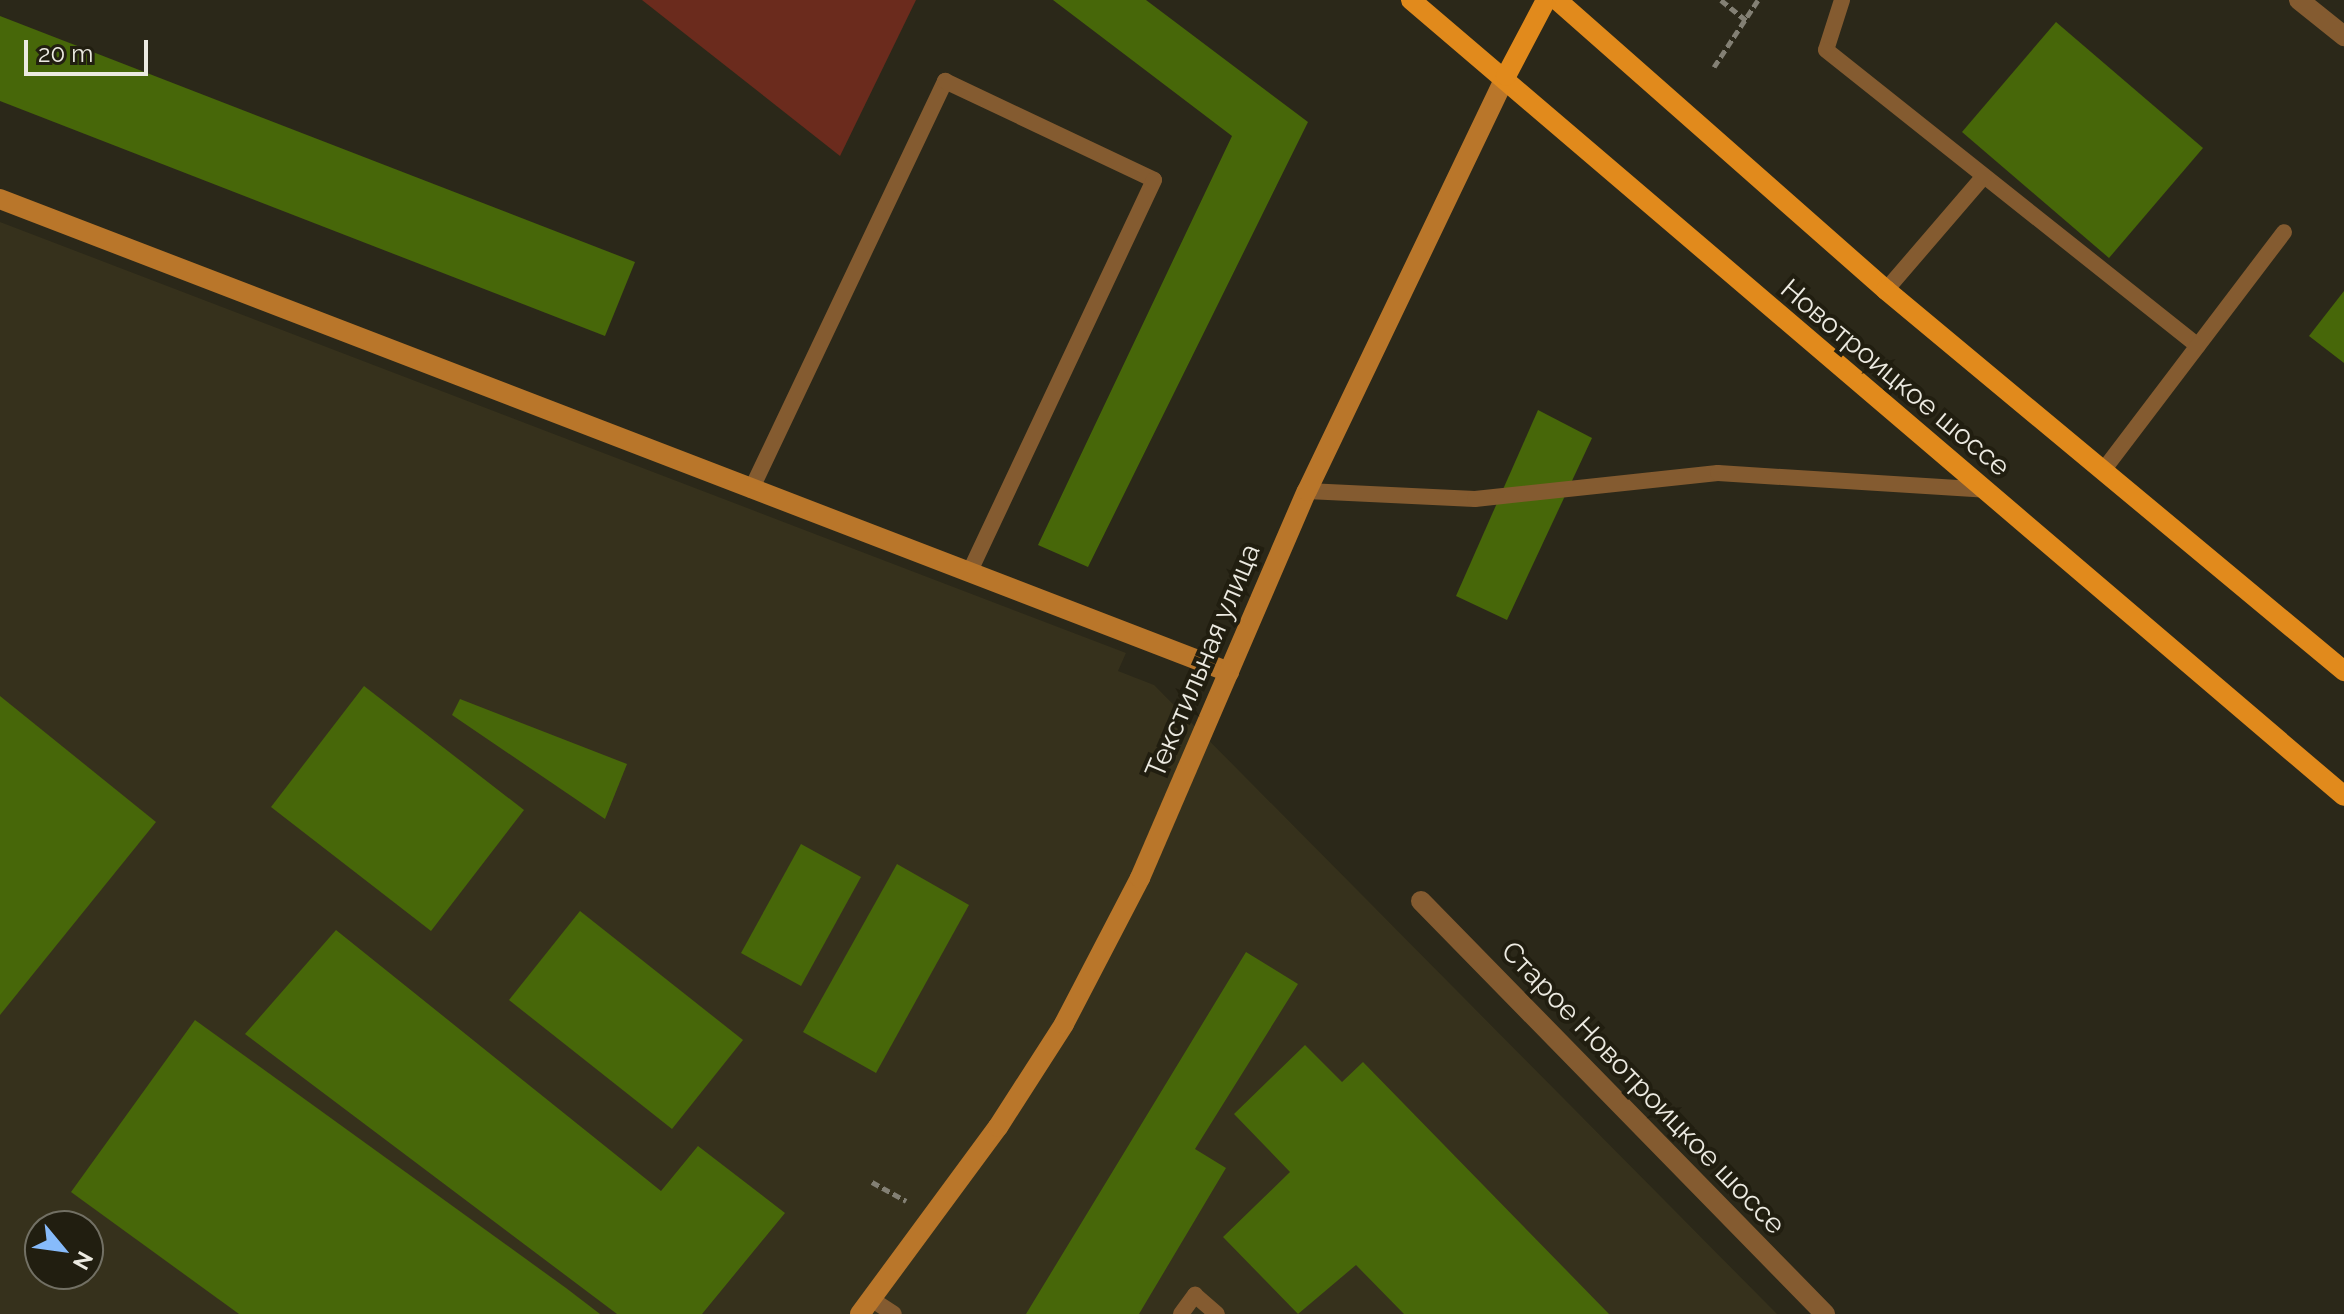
<!DOCTYPE html>
<html>
<head>
<meta charset="utf-8">
<style>
	body { margin:0 }
	#map { position:relative; width:2344px; height:1314px; overflow:hidden; background:#2b2819; font-family:Raleway,sans-serif }
	div>[style] { position:absolute }
	.built>* { inset:0; background:#36311c }
	.green>* { inset:0; background:#6b2b1d }
	.building>* { inset:0; background:#476709 }
	.path>* { height:5px; margin-top:-2.5px; transform-origin:0; background:repeating-linear-gradient(90deg,#838074 0 8px,transparent 0 12px) }
	.lane>* { height:16px; margin:-8px; padding:0 8px; transform-origin:8px; border-radius:8px; background:#845b30 }
	.street>* { height:20px; margin:-10px; padding:0 10px; transform-origin:10px; border-radius:10px; background:#845b30 }
	.secondary>* { height:20px; margin:-10px; padding:0 10px; transform-origin:10px; border-radius:10px; background:#b9762a }
	.primary>* { height:20px; margin:-10px; padding:0 10px; transform-origin:10px; border-radius:10px; background:#e18a1c }
	span { translate:-50% -50%; white-space:nowrap; text-align:center; line-height:1.15; -webkit-text-stroke:8px #211e10; paint-order:stroke }
	.street-label { font-size:28px; color:#eceae1 }
	.north { position:absolute; left:24px; top:1210px; width:80px; height:80px; box-sizing:border-box; background:#211e10; border:2px solid #727064; border-radius:50%; rotate:119deg; font-size:22px; font-weight:700; line-height:32px; text-align:center; color:#eceae1 }
	.north::after { content:''; display:block; margin:auto; width:28px; height:36px; background:#87bbfb; clip-path:polygon(50% 0,100% 100%,50% 72%,0 100%) }
	.scale { position:absolute; left:24px; top:40px; width:124px; height:36px; box-sizing:border-box; border:4px solid #eceae1; border-top:0; padding-left:10px; font-size:24px; line-height:28px; white-space:nowrap; color:#eceae1; -webkit-text-stroke:6px #211e10; paint-order:stroke }
</style>
</head>
<body>
<div id="map">
	<div class="built">
		<i style="clip-path:polygon(evenodd,0 222px,1126px 653px,1118px 671px,1154px 685px,1777px 1314px,0 1314px,0 222px,40px 1226px,88px 1226px,88px 1274px,40px 1274px,40px 1226px)"></i>
	</div>
	<div class="green">
		<i style="clip-path:polygon(642px 0,916px 0,840px 156px)"></i>
	</div>
	<div class="building">
		<i style="clip-path:polygon(1053px 0,1146px 0,1308px 122px,1088px 567px,1038px 545px,1232px 136px)"></i>
		<i style="clip-path:polygon(0 16px,635px 262px,605px 336px,0 101px)"></i>
		<i style="clip-path:polygon(2056px 22px,2203px 148px,2109px 258px,1962px 132px)"></i>
		<i style="clip-path:polygon(2344px 291px,2344px 363px,2309px 336px)"></i>
		<i style="clip-path:polygon(1538px 410px,1592px 438px,1507px 620px,1456px 596px)"></i>
		<i style="clip-path:polygon(364px 686px,524px 810px,431px 931px,271px 807px)"></i>
		<i style="clip-path:polygon(0 696px,156px 822px,0 1015px)"></i>
		<i style="clip-path:polygon(460px 699px,627px 764px,605px 819px,452px 715px)"></i>
		<i style="clip-path:polygon(801px 844px,861px 877px,801px 986px,741px 953px)"></i>
		<i style="clip-path:polygon(897px 864px,969px 905px,876px 1073px,803px 1032px)"></i>
		<i style="clip-path:polygon(580px 911px,743px 1040px,672px 1129px,509px 1000px)"></i>
		<i style="clip-path:polygon(336px 930px,661px 1191px,698px 1146px,785px 1213px,702px 1314px,617px 1314px,245px 1034px)"></i>
		<i style="clip-path:polygon(1246px 952px,1298px 984px,1195px 1149px,1226px 1168px,1139px 1314px,1026px 1314px)"></i>
		<i style="clip-path:polygon(195px 1020px,566px 1288px,600px 1314px,239px 1314px,71px 1192px)"></i>
		<i style="clip-path:polygon(1305px 1045px,1342px 1082px,1363px 1062px,1609px 1314px,1404px 1314px,1356px 1265px,1298px 1314px,1223px 1237px,1290px 1172px,1234px 1114px)"></i>
	</div>
	<div class="path">
		<i style="left:1721px;top:0;width:35px;rotate:39deg"></i>
		<i style="left:1714px;top:67px;width:80px;rotate:-56.7deg"></i>
		<i style="left:872px;top:1182px;width:39px;rotate:29deg"></i>
	</div>
	<div class="lane">
		<i style="left:1842px;top:0;width:52px;rotate:107.7deg"></i>
		<i style="left:1826px;top:50px;width:475px;rotate:38.5deg"></i>
		<i style="left:1886px;top:290px;width:150px;rotate:-49.3deg"></i>
		<i style="left:2105px;top:468px;width:296px;rotate:-52.8deg"></i>
		<i style="left:751px;top:490px;width:453px;rotate:-64.6deg"></i>
		<i style="left:945px;top:81px;width:231px;rotate:25.3deg"></i>
		<i style="left:1154px;top:180px;width:432px;rotate:115.2deg"></i>
		<i style="left:1307px;top:491px;width:168px;rotate:2.7deg"></i>
		<i style="left:1475px;top:499px;width:244px;rotate:-6.1deg"></i>
		<i style="left:1718px;top:473px;width:268px;rotate:3.6deg"></i>
		<i style="left:871px;top:1299px;width:27px;rotate:33deg"></i>
		<i style="left:1181px;top:1314px;width:24px;rotate:-54deg"></i>
		<i style="left:1195px;top:1295px;width:29px;rotate:41deg"></i>
	</div>
	<div class="street">
		<i style="left:2299px;top:0;width:58px;rotate:38.7deg"></i>
		<i style="left:1421px;top:901px;width:578px;rotate:45.63deg"></i>
	</div>
	<div class="secondary">
		<i style="left:0;top:199px;width:1317px;rotate:21.05deg"></i>
		<i style="left:860px;top:1314px;width:232px;rotate:-53.6deg"></i>
		<i style="left:998px;top:1127px;width:122px;rotate:-57.3deg"></i>
		<i style="left:1064px;top:1024px;width:165px;rotate:-62.5deg"></i>
		<i style="left:1140px;top:878px;width:421px;rotate:-66.7deg"></i>
		<i style="left:1307px;top:491px;width:460px;rotate:-64.4deg"></i>
	</div>
	<div class="primary">
		<i style="left:1411px;top:0;width:1226px;rotate:40.47deg"></i>
		<i style="left:1557px;top:0;width:439px;rotate:41.4deg"></i>
		<i style="left:1886px;top:290px;width:596px;rotate:39.76deg"></i>
		<i style="left:1506px;top:76px;width:86px;rotate:-62.2deg"></i>
	</div>
	<div class="street-label">
		<span style="left:1895px;top:378px;rotate:40deg">Новотроицкое шоссе</span>
		<span style="left:1203px;top:661px;rotate:-67deg">Текстильная улица</span>
		<span style="left:1643px;top:1088px;rotate:46deg">Старое Новотроицкое шоссе</span>
	</div>
	<div class="north">N</div>
	<div class="scale">20 m</div>
</div>
</body>
</html>
